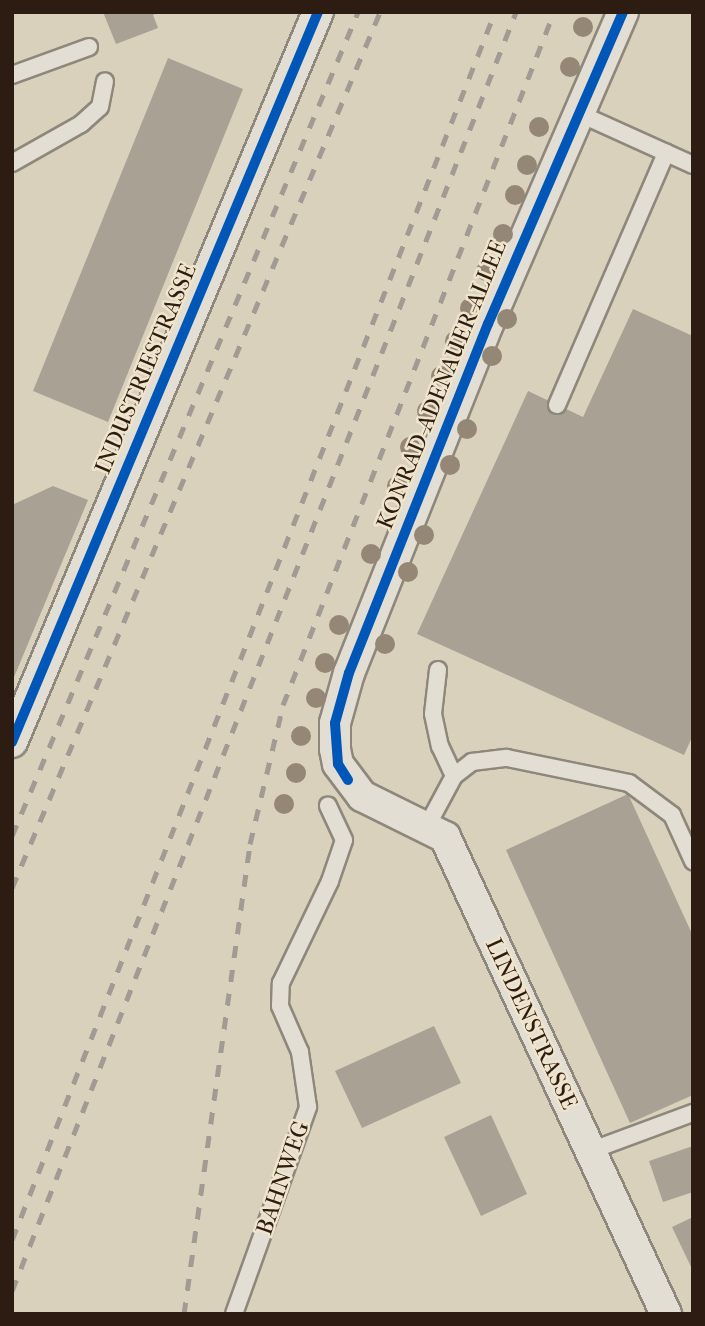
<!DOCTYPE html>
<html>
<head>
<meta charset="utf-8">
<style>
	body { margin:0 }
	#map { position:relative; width:705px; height:1326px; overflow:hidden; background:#dad1bd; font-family:"IM FELL French Canon",serif }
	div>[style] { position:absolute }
	.building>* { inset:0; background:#a8a194 }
	.roads { filter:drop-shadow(2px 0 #8e877b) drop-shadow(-2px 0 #8e877b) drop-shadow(0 2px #8e877b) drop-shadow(0 -2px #8e877b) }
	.lane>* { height:16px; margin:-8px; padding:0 8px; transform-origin:8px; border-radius:8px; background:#e2ded3 }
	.street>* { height:30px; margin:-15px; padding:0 15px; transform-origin:15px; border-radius:15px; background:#e2ded3 }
	.rail>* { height:5px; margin-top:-2.5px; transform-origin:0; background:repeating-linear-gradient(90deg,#a19b93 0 12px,transparent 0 24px) }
	.cycleway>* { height:10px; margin:-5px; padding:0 5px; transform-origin:5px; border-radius:5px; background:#0057b8 }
	.trees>* { width:20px; height:20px; margin:-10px; border-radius:50%; background:#948775 }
	span { translate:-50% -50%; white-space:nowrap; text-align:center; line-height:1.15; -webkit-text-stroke:5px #efe4cc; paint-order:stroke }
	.street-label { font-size:23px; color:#2d1c12 }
	.frame { position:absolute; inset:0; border:14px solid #2d1c12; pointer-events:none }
</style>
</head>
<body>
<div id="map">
	<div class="building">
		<i style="clip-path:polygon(103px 12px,159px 12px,153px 15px,158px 28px,116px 44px)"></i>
		<i style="clip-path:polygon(168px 58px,243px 89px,108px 422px,33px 391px)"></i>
		<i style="clip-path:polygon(633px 309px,693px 336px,693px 735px,684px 755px,417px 634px,528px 391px,583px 417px)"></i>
		<i style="clip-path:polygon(53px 486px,88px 500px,12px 682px,12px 505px)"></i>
		<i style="clip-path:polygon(628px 794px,693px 936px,693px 1095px,630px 1123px,506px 850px)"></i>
		<i style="clip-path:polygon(434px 1026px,461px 1083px,362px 1128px,335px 1071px)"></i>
		<i style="clip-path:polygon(491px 1115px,527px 1194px,481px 1216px,444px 1137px)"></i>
		<i style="clip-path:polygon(693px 1146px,693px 1192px,663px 1202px,649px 1161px)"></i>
		<i style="clip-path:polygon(693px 1217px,693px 1271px,672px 1227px)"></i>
	</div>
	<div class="roads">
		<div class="lane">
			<i style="left:12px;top:75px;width:82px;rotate:-20deg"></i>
			<i style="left:578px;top:113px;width:126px;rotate:24.3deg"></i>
			<i style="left:12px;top:163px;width:79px;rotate:-29.5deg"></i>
			<i style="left:81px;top:124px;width:25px;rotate:-42deg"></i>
			<i style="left:100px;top:107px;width:26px;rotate:-79deg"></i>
			<i style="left:557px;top:405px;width:275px;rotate:-66.6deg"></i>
			<i style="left:438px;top:670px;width:44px;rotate:96.5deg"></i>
			<i style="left:433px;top:714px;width:33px;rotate:78deg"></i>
			<i style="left:440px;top:746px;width:33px;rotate:65deg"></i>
			<i style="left:426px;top:828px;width:59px;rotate:-61.7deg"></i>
			<i style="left:454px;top:776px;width:23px;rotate:-38deg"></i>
			<i style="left:472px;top:762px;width:35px;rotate:-7deg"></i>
			<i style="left:507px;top:758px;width:125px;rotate:11.6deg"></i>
			<i style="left:629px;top:783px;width:54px;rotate:36.7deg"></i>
			<i style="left:672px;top:815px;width:51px;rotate:65.5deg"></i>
			<i style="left:590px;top:1151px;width:110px;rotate:-20.3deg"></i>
			<i style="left:234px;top:1314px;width:220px;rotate:-70.3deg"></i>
			<i style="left:308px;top:1107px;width:56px;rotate:-98.3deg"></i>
			<i style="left:300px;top:1052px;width:50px;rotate:-113.5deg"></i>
			<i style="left:280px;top:1006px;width:23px;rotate:-88deg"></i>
			<i style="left:281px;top:983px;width:113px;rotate:-64.3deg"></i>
			<i style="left:330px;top:881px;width:43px;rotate:-71.1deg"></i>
			<i style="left:344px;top:840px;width:38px;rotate:-115deg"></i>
		</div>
		<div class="street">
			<i style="left:623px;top:12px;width:340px;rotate:113.4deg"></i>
			<i style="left:488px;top:324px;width:376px;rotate:111.7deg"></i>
			<i style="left:349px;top:673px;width:52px;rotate:105.6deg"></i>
			<i style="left:335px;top:723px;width:26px;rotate:90deg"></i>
			<i style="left:335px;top:749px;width:15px;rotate:79deg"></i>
			<i style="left:338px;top:764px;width:40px;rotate:53deg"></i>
			<i style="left:362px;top:796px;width:93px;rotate:26.3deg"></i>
			<i style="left:445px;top:837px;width:526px;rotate:65.14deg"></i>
			<i style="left:12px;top:742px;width:792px;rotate:-67.26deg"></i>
		</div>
	</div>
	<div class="rail">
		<i style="left:12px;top:836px;width:894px;rotate:-67.22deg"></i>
		<i style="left:12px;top:888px;width:950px;rotate:-67.21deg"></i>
		<i style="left:12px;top:1240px;width:1320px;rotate:-68.53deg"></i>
		<i style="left:12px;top:1291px;width:1375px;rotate:-68.49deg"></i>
		<i style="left:184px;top:1314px;width:475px;rotate:-82deg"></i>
		<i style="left:250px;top:844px;width:143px;rotate:-76.6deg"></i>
		<i style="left:283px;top:705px;width:744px;rotate:-68.64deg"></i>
	</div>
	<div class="cycleway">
		<i style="left:12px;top:742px;width:792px;rotate:-67.26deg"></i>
		<i style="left:348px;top:780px;width:19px;rotate:-122deg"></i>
		<i style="left:338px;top:764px;width:41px;rotate:-94.2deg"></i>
		<i style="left:335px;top:723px;width:52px;rotate:-74.4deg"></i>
		<i style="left:349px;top:673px;width:376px;rotate:-68.3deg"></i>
		<i style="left:488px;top:324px;width:340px;rotate:-66.6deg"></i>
	</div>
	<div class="trees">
		<i style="left:583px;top:27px"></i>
		<i style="left:570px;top:67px"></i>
		<i style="left:539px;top:127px"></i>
		<i style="left:527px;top:165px"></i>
		<i style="left:515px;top:195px"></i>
		<i style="left:503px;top:234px"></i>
		<i style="left:486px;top:271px"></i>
		<i style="left:470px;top:308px"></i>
		<i style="left:507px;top:319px"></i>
		<i style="left:455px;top:341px"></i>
		<i style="left:492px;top:356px"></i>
		<i style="left:441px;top:376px"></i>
		<i style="left:427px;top:411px"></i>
		<i style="left:467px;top:429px"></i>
		<i style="left:410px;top:447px"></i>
		<i style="left:450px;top:465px"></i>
		<i style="left:397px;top:486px"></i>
		<i style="left:424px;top:535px"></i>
		<i style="left:371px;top:554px"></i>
		<i style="left:408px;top:572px"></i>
		<i style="left:339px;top:625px"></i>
		<i style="left:385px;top:644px"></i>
		<i style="left:325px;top:663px"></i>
		<i style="left:316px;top:698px"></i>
		<i style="left:301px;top:736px"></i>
		<i style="left:296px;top:773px"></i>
		<i style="left:284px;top:804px"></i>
	</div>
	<div class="street-label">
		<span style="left:146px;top:369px;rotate:-67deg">INDUSTRIESTRASSE</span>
		<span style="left:442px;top:385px;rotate:-68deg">KONRAD-ADENAUER-ALLEE</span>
		<span style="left:531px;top:1024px;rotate:65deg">LINDENSTRASSE</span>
		<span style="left:283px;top:1178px;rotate:-71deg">BAHNWEG</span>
	</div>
	<div class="frame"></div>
</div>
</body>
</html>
